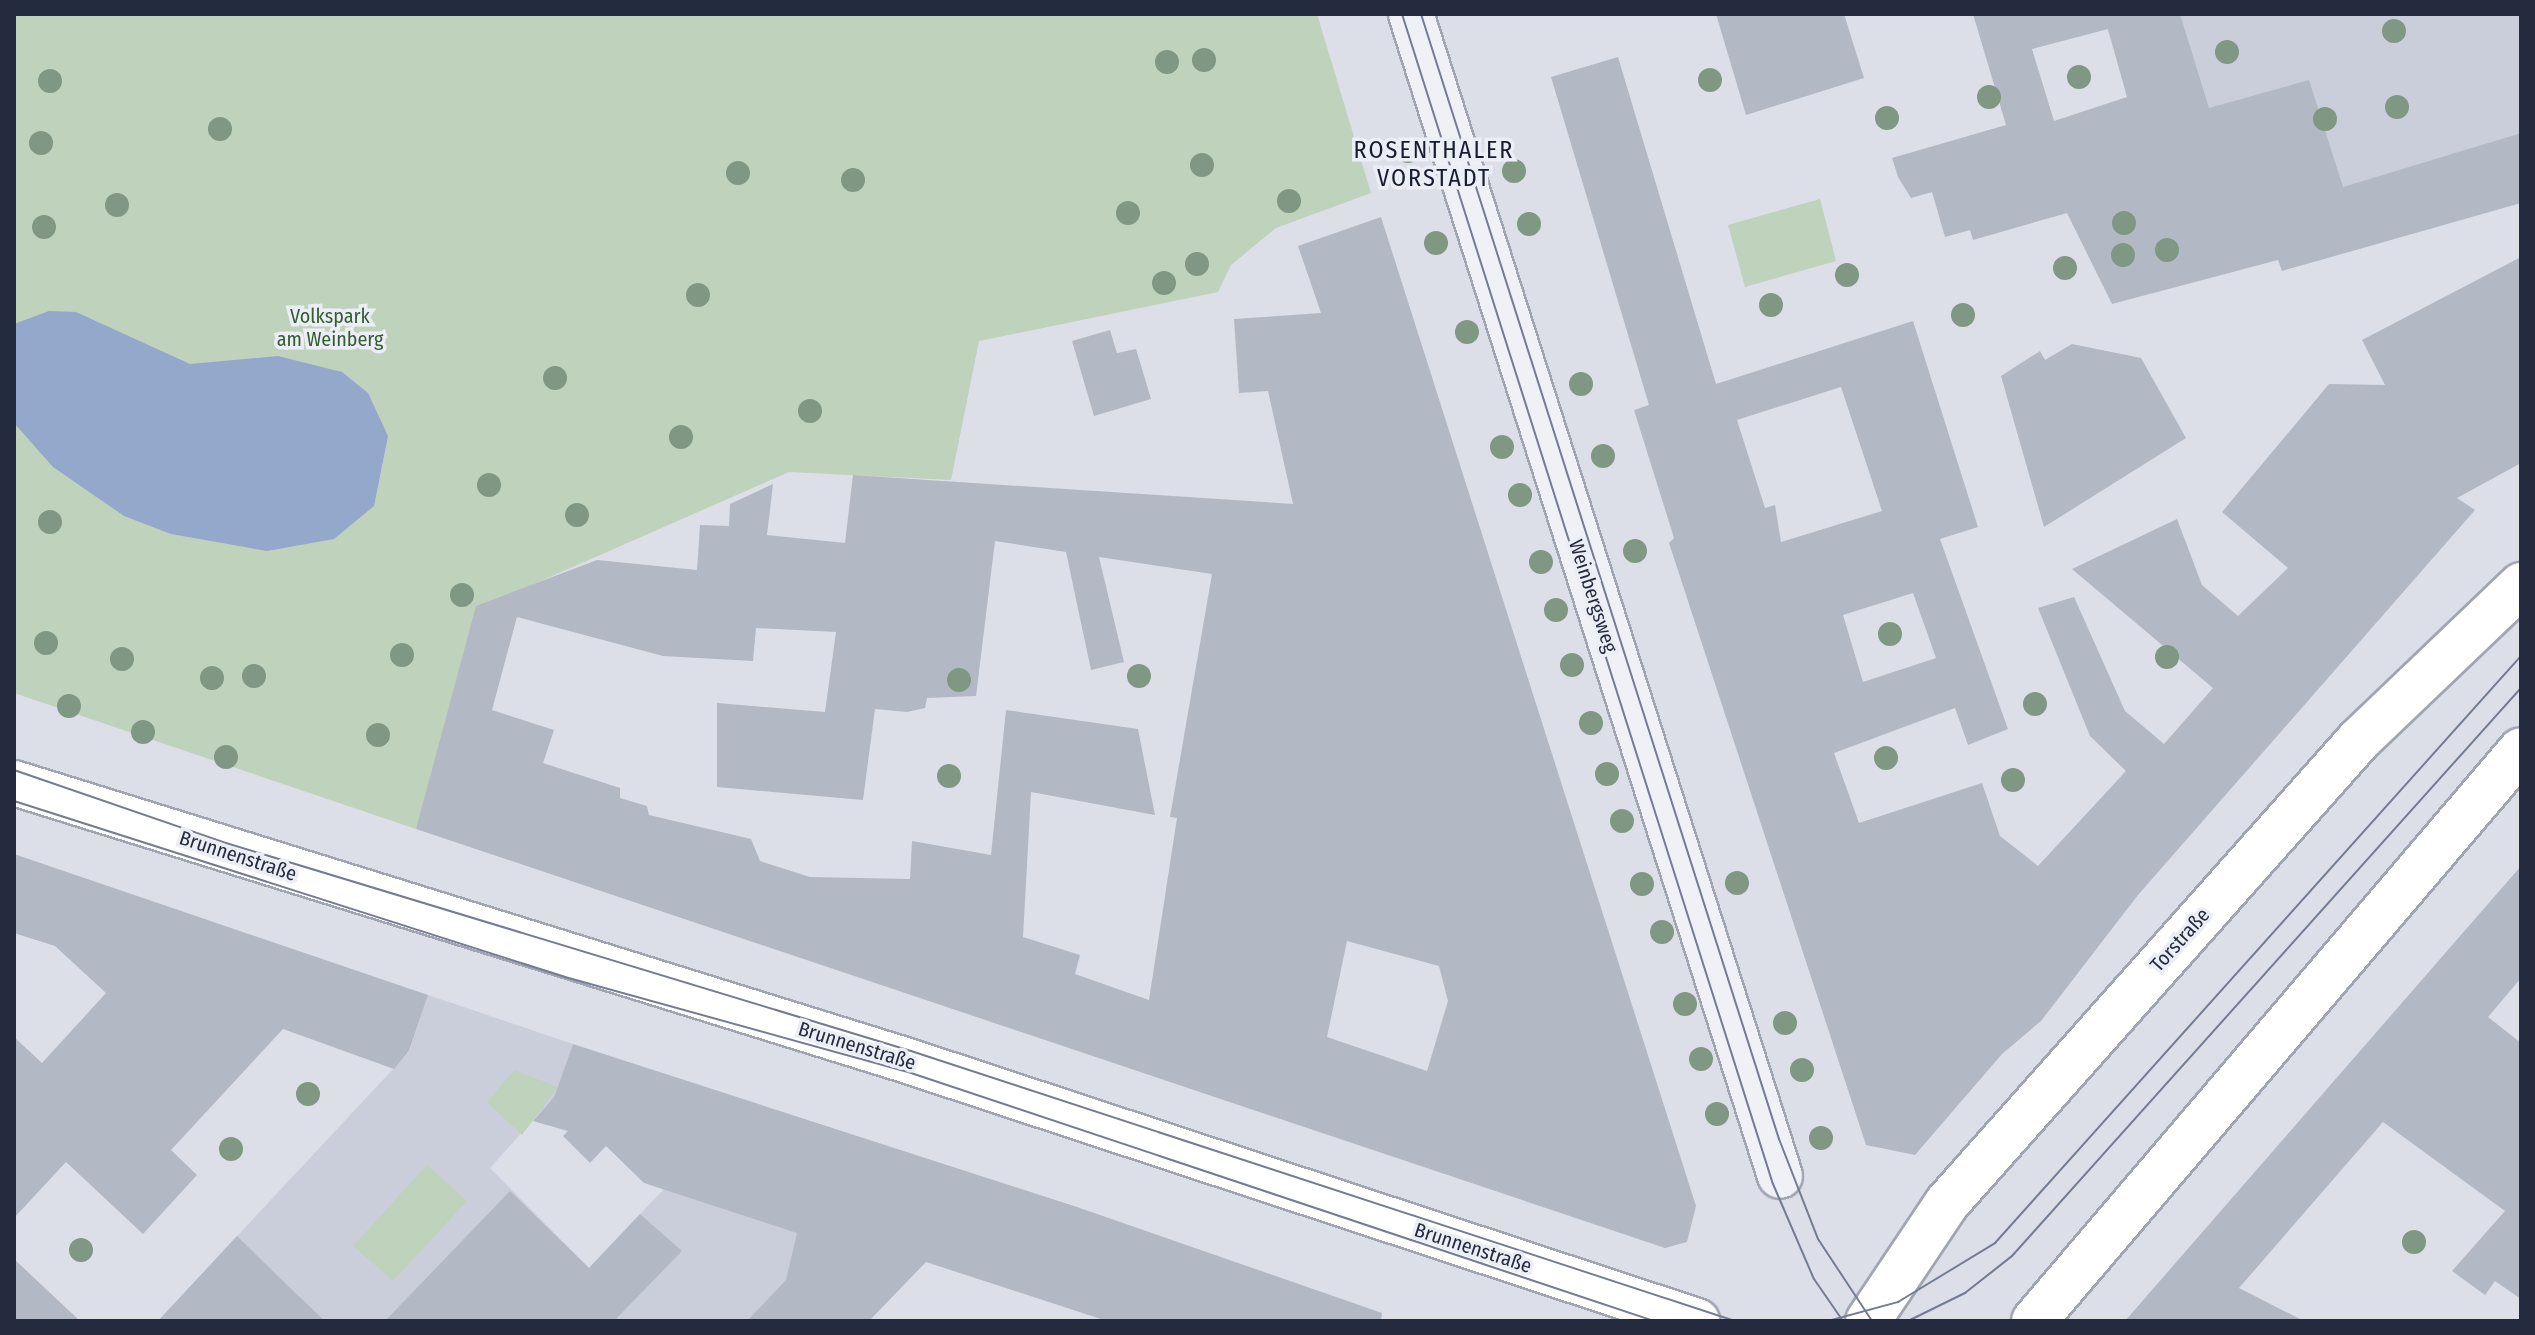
<!DOCTYPE html>
<html>
<head>
<meta charset="utf-8">
<style>
	body { margin:0 }
	#map { position:relative; width:2535px; height:1335px; overflow:hidden; background:#dcdfe8; font-family:"Fira Sans Condensed",sans-serif }
	div>[style] { position:absolute }
	.built>* { inset:0; background:#caceda }
	.green>* { inset:0; background:#bfd2bc }
	.water>* { inset:0; background:#93a8cb }
	.building>* { inset:0; background:#b3b8c5 }
	.roads { filter:drop-shadow(2px 0 #a1a5b2) drop-shadow(-2px 0 #a1a5b2) drop-shadow(0 2px #a1a5b2) drop-shadow(0 -2px #a1a5b2) }
	.street>* { height:44px; margin:-22px; padding:0 22px; transform-origin:22px; border-radius:22px; background:#eff1f6 }
	.secondary>* { height:44px; margin:-22px; padding:0 22px; transform-origin:22px; border-radius:22px; background:#fff }
	.tram>* { height:2px; margin:-1px; padding:0 1px; transform-origin:1px; border-radius:1px; background:#747c93 }
	.trees>* { width:24px; height:24px; margin:-12px; border-radius:50%; background:#809783 }
	span { translate:-50% -50%; white-space:nowrap; text-align:center; line-height:1.15; -webkit-text-stroke:7px #ebeef5; paint-order:stroke }
	.park-label { font-size:20px; color:#345c31 }
	.street-label { font-size:20px; color:#252b3f }
	.quarter-label { font-size:24px; color:#171d30; letter-spacing:2px }
	.frame { position:absolute; inset:0; border:16px solid #252b3f; pointer-events:none }
</style>
</head>
<body>
<div id="map">
	<div class="built">
		<i style="clip-path:polygon(2103px 14px,2521px 14px,2521px 133px,2171px 241px)"></i>
		<i style="clip-path:polygon(428px 995px,573px 1044px,554px 1097px,490px 1168px,589px 1268px,702px 1149px,934px 1164px,821px 1321px,158px 1321px,409px 1052px)"></i>
	</div>
	<div class="green">
		<i style="clip-path:polygon(14px 14px,1317px 14px,1371px 193px,1276px 228px,1231px 265px,1218px 292px,979px 341px,951px 480px,789px 472px,525px 588px,430px 783px,416px 829px,14px 693px)"></i>
		<i style="clip-path:polygon(1820px 199px,1836px 261px,1745px 287px,1728px 225px)"></i>
		<i style="clip-path:polygon(514px 1070px,558px 1087px,522px 1135px,487px 1102px)"></i>
		<i style="clip-path:polygon(427px 1165px,467px 1201px,393px 1281px,353px 1246px)"></i>
	</div>
	<div class="water">
		<i style="clip-path:polygon(49px 311px,76px 312px,190px 364px,278px 356px,342px 372px,368px 393px,388px 436px,374px 506px,334px 539px,267px 551px,171px 534px,124px 516px,53px 467px,14px 423px,14px 324px)"></i>
	</div>
	<div class="building">
		<i style="clip-path:polygon(1716px 14px,1844px 14px,1864px 78px,1746px 115px)"></i>
		<i style="clip-path:polygon(evenodd,1973px 14px,2180px 14px,2209px 108px,2309px 80px,2343px 187px,2521px 133px,2521px 203px,2282px 271px,2278px 260px,2112px 304px,2067px 213px,1973px 240px,1970px 230px,1945px 237px,1932px 192px,1911px 198px,1898px 177px,1892px 158px,2006px 125px,1973px 14px,2108px 29px,2127px 97px,2054px 121px,2032px 49px,2108px 29px)"></i>
		<i style="clip-path:polygon(evenodd,1618px 57px,1716px 384px,1913px 321px,1978px 527px,1940px 539px,2008px 729px,1968px 745px,1955px 708px,1834px 753px,1859px 823px,1982px 783px,2000px 836px,2038px 866px,2126px 771px,2090px 736px,2038px 608px,2074px 597px,2125px 711px,2164px 744px,2213px 688px,2072px 569px,2177px 519px,2202px 585px,2238px 616px,2288px 568px,2222px 512px,2329px 384px,2385px 385px,2362px 340px,2521px 257px,2521px 463px,2457px 498px,2475px 510px,2138px 895px,2041px 1021px,2002px 1054px,1915px 1155px,1866px 1145px,1669px 543px,1674px 538px,1634px 410px,1649px 405px,1551px 77px,1618px 57px,1841px 387px,1882px 511px,1781px 542px,1775px 505px,1765px 508px,1737px 420px,1841px 387px,1618px 57px,1913px 593px,1936px 658px,1863px 682px,1843px 615px,1913px 593px)"></i>
		<i style="clip-path:polygon(evenodd,1381px 217px,1696px 1206px,1687px 1242px,1665px 1248px,416px 829px,476px 606px,597px 560px,697px 570px,700px 525px,729px 526px,730px 504px,773px 484px,767px 535px,845px 543px,853px 475px,1293px 504px,1268px 391px,1239px 393px,1234px 319px,1321px 313px,1298px 246px,1381px 217px,995px 541px,1066px 552px,1091px 670px,1124px 662px,1099px 557px,1212px 574px,1170px 817px,1177px 818px,1149px 1000px,1075px 974px,1080px 955px,1023px 937px,1031px 792px,1155px 815px,1138px 729px,1006px 710px,991px 855px,912px 841px,910px 879px,810px 877px,760px 861px,751px 839px,649px 815px,647px 806px,620px 798px,620px 788px,543px 763px,554px 730px,492px 710px,517px 617px,663px 656px,753px 661px,756px 628px,836px 632px,825px 712px,717px 703px,717px 787px,863px 800px,875px 709px,907px 712px,925px 708px,927px 698px,976px 696px,995px 541px,1381px 217px,1347px 941px,1439px 966px,1448px 1001px,1427px 1071px,1327px 1037px,1347px 941px)"></i>
		<i style="clip-path:polygon(1110px 330px,1117px 353px,1136px 349px,1151px 399px,1094px 416px,1072px 341px)"></i>
		<i style="clip-path:polygon(2072px 344px,2141px 358px,2186px 438px,2044px 527px,2001px 376px,2040px 351px,2045px 360px)"></i>
		<i style="clip-path:polygon(14px 854px,428px 995px,409px 1051px,394px 1069px,283px 1029px,171px 1150px,197px 1175px,143px 1234px,66px 1162px,14px 1218px,14px 1037px,42px 1063px,106px 993px,55px 946px,14px 933px)"></i>
		<i style="clip-path:polygon(2521px 866px,2521px 978px,2488px 1017px,2521px 1043px,2521px 1299px,2495px 1281px,2485px 1295px,2452px 1271px,2505px 1211px,2383px 1122px,2239px 1288px,2304px 1321px,2125px 1321px)"></i>
		<i style="clip-path:polygon(573px 1044px,1077px 1207px,1382px 1313px,1381px 1321px,1107px 1321px,926px 1262px,869px 1321px,747px 1321px,786px 1280px,797px 1233px,644px 1183px,606px 1146px,590px 1163px,563px 1136px,568px 1131px,533px 1121px,554px 1097px)"></i>
		<i style="clip-path:polygon(510px 1191px,589px 1268px,640px 1214px,682px 1251px,614px 1321px,385px 1321px)"></i>
		<i style="clip-path:polygon(237px 1236px,286px 1284px,325px 1321px,158px 1321px)"></i>
		<i style="clip-path:polygon(14px 1259px,80px 1321px,14px 1321px)"></i>
	</div>
	<div class="roads">
		<div class="street">
			<i style="left:1411px;top:14px;width:1219px;rotate:72.38deg"></i>
		</div>
		<div class="secondary">
			<i style="left:14px;top:783px;width:936px;rotate:17.27deg"></i>
			<i style="left:908px;top:1061px;width:831px;rotate:18.24deg"></i>
			<i style="left:1868px;top:1321px;width:142px;rotate:-56.2deg"></i>
			<i style="left:1947px;top:1203px;width:618px;rotate:-48.34deg"></i>
			<i style="left:2358px;top:741px;width:226px;rotate:-43.7deg"></i>
			<i style="left:2034px;top:1321px;width:750px;rotate:-49.54deg"></i>
		</div>
	</div>
	<div class="tram">
		<i style="left:1402px;top:14px;width:1227px;rotate:72.41deg"></i>
		<i style="left:1773px;top:1184px;width:103px;rotate:66.7deg"></i>
		<i style="left:1814px;top:1279px;width:51px;rotate:55.4deg"></i>
		<i style="left:1421px;top:14px;width:1181px;rotate:72.35deg"></i>
		<i style="left:1779px;top:1139px;width:107px;rotate:68.7deg"></i>
		<i style="left:1818px;top:1239px;width:98px;rotate:56.6deg"></i>
		<i style="left:14px;top:770px;width:224px;rotate:19deg"></i>
		<i style="left:226px;top:843px;width:716px;rotate:16.89deg"></i>
		<i style="left:911px;top:1051px;width:867px;rotate:18.14deg"></i>
		<i style="left:14px;top:801px;width:578px;rotate:17.71deg"></i>
		<i style="left:565px;top:977px;width:353px;rotate:15.5deg"></i>
		<i style="left:905px;top:1071px;width:790px;rotate:18.46deg"></i>
		<i style="left:1828px;top:1321px;width:73px;rotate:-15.2deg"></i>
		<i style="left:1898px;top:1302px;width:114px;rotate:-31.3deg"></i>
		<i style="left:1995px;top:1243px;width:788px;rotate:-48.14deg"></i>
		<i style="left:1908px;top:1321px;width:64px;rotate:-26.2deg"></i>
		<i style="left:1965px;top:1293px;width:60px;rotate:-38.2deg"></i>
		<i style="left:2012px;top:1256px;width:763px;rotate:-48.14deg"></i>
	</div>
	<div class="trees">
		<i style="left:2394px;top:31px"></i>
		<i style="left:2227px;top:52px"></i>
		<i style="left:1204px;top:60px"></i>
		<i style="left:1167px;top:62px"></i>
		<i style="left:2079px;top:77px"></i>
		<i style="left:1710px;top:80px"></i>
		<i style="left:50px;top:81px"></i>
		<i style="left:1989px;top:97px"></i>
		<i style="left:2397px;top:107px"></i>
		<i style="left:1887px;top:118px"></i>
		<i style="left:2325px;top:119px"></i>
		<i style="left:220px;top:129px"></i>
		<i style="left:41px;top:143px"></i>
		<i style="left:1408px;top:151px"></i>
		<i style="left:1202px;top:165px"></i>
		<i style="left:1514px;top:171px"></i>
		<i style="left:738px;top:173px"></i>
		<i style="left:853px;top:180px"></i>
		<i style="left:1289px;top:201px"></i>
		<i style="left:117px;top:205px"></i>
		<i style="left:1128px;top:213px"></i>
		<i style="left:2124px;top:223px"></i>
		<i style="left:1529px;top:224px"></i>
		<i style="left:44px;top:227px"></i>
		<i style="left:1436px;top:243px"></i>
		<i style="left:2167px;top:250px"></i>
		<i style="left:2123px;top:255px"></i>
		<i style="left:1197px;top:264px"></i>
		<i style="left:2065px;top:268px"></i>
		<i style="left:1847px;top:275px"></i>
		<i style="left:1164px;top:283px"></i>
		<i style="left:698px;top:295px"></i>
		<i style="left:1771px;top:305px"></i>
		<i style="left:1963px;top:315px"></i>
		<i style="left:1467px;top:332px"></i>
		<i style="left:555px;top:378px"></i>
		<i style="left:1581px;top:384px"></i>
		<i style="left:810px;top:411px"></i>
		<i style="left:681px;top:437px"></i>
		<i style="left:1502px;top:447px"></i>
		<i style="left:1603px;top:456px"></i>
		<i style="left:489px;top:485px"></i>
		<i style="left:1520px;top:495px"></i>
		<i style="left:577px;top:515px"></i>
		<i style="left:50px;top:522px"></i>
		<i style="left:1635px;top:551px"></i>
		<i style="left:1541px;top:562px"></i>
		<i style="left:462px;top:595px"></i>
		<i style="left:1556px;top:610px"></i>
		<i style="left:1890px;top:634px"></i>
		<i style="left:46px;top:643px"></i>
		<i style="left:402px;top:655px"></i>
		<i style="left:2167px;top:657px"></i>
		<i style="left:122px;top:659px"></i>
		<i style="left:1572px;top:665px"></i>
		<i style="left:254px;top:676px"></i>
		<i style="left:1139px;top:676px"></i>
		<i style="left:212px;top:678px"></i>
		<i style="left:959px;top:680px"></i>
		<i style="left:2035px;top:704px"></i>
		<i style="left:69px;top:706px"></i>
		<i style="left:1591px;top:723px"></i>
		<i style="left:143px;top:732px"></i>
		<i style="left:378px;top:735px"></i>
		<i style="left:226px;top:757px"></i>
		<i style="left:1886px;top:758px"></i>
		<i style="left:1607px;top:774px"></i>
		<i style="left:949px;top:776px"></i>
		<i style="left:2013px;top:780px"></i>
		<i style="left:1622px;top:821px"></i>
		<i style="left:1737px;top:883px"></i>
		<i style="left:1642px;top:884px"></i>
		<i style="left:1662px;top:932px"></i>
		<i style="left:1685px;top:1004px"></i>
		<i style="left:1785px;top:1023px"></i>
		<i style="left:1701px;top:1059px"></i>
		<i style="left:1802px;top:1070px"></i>
		<i style="left:308px;top:1094px"></i>
		<i style="left:1717px;top:1114px"></i>
		<i style="left:1821px;top:1138px"></i>
		<i style="left:231px;top:1149px"></i>
		<i style="left:2414px;top:1242px"></i>
		<i style="left:81px;top:1250px"></i>
	</div>
	<div class="park-label">
		<span style="left:330px;top:328px">Volkspark<br>am Weinberg</span>
	</div>
	<div class="street-label">
		<span style="left:1593px;top:596px;rotate:72deg">Weinbergsweg</span>
		<span style="left:238px;top:856px;rotate:18deg">Brunnenstraße</span>
		<span style="left:2180px;top:940px;rotate:-48deg">Torstraße</span>
		<span style="left:857px;top:1046px;rotate:17deg">Brunnenstraße</span>
		<span style="left:1473px;top:1248px;rotate:18deg">Brunnenstraße</span>
	</div>
	<div class="quarter-label">
		<span style="left:1434px;top:165px">ROSENTHALER<br>VORSTADT</span>
	</div>
	<div class="frame"></div>
</div>
</body>
</html>
